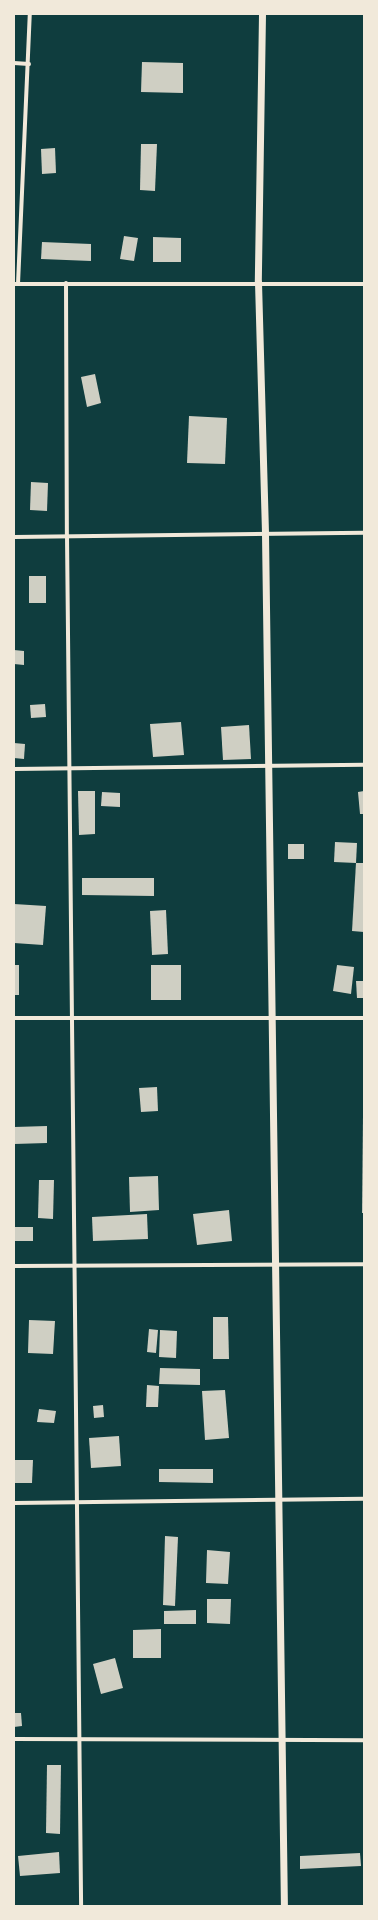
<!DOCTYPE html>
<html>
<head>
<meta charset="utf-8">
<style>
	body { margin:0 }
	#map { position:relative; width:378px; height:1920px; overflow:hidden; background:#0f3d3e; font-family:Barlow,sans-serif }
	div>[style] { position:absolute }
	.building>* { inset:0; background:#cfcfc3 }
	.minor>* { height:4px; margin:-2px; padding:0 2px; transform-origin:2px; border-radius:2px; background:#f1e9da }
	.tertiary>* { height:7px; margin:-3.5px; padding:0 3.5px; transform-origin:3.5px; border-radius:3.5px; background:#f1e9da }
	span { translate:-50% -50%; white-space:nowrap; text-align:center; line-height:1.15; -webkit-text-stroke:3.5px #f1e9da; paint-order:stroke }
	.frame { position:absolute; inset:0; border:15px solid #f1e9da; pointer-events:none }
</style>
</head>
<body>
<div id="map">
	<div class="building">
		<i style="clip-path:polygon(142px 62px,183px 63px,183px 93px,141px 92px)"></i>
		<i style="clip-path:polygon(141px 144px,157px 144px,155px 191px,140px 190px)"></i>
		<i style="clip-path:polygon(55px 148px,56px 173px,42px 174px,41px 149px)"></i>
		<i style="clip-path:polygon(124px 236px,138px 238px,134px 261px,120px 259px)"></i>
		<i style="clip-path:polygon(153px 237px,181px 238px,181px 262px,153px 262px)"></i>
		<i style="clip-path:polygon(42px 242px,91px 244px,91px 261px,41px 259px)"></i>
		<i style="clip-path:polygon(95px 374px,101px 403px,87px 407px,81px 377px)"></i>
		<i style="clip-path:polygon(189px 416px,227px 418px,225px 464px,187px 463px)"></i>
		<i style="clip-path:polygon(31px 482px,48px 483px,47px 511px,30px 510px)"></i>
		<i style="clip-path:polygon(29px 576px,46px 576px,46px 603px,29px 603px)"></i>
		<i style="clip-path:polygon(14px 650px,24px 651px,24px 665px,14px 664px)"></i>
		<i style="clip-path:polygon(45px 704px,46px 717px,31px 718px,30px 705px)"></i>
		<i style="clip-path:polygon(181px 722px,184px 755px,153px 757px,150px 724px)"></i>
		<i style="clip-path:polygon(249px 725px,251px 759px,223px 760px,221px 727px)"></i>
		<i style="clip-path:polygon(14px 743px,25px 744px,24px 759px,14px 758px)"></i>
		<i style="clip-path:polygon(78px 791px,95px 791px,95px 834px,79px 835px)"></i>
		<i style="clip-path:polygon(364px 791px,364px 814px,360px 814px,358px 792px)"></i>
		<i style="clip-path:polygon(102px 792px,120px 793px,120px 807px,101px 806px)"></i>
		<i style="clip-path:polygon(335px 842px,357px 843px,356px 863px,334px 862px)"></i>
		<i style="clip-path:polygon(288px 844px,304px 844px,304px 859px,288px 859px)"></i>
		<i style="clip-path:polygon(356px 863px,364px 863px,364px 932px,352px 931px)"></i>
		<i style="clip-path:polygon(82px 878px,154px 878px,154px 896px,82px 895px)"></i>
		<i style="clip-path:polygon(14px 904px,46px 906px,43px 945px,14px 943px)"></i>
		<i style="clip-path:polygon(166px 910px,168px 954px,152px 955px,150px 911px)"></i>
		<i style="clip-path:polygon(14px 965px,19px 965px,19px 995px,14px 995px)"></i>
		<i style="clip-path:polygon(151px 965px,181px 965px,181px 1000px,151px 1000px)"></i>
		<i style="clip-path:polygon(337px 965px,354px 967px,351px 994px,333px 991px)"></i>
		<i style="clip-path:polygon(356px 981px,364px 981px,364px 998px,357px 998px)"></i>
		<i style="clip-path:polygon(157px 1087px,158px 1111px,141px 1112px,139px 1088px)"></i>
		<i style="clip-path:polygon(363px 1115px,364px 1115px,364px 1213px,362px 1213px)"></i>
		<i style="clip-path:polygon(47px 1126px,47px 1143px,14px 1144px,14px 1127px)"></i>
		<i style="clip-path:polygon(158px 1176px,159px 1210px,130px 1212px,129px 1177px)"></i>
		<i style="clip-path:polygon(39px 1180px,54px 1180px,53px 1219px,38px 1218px)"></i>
		<i style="clip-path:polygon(229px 1210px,232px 1241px,197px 1245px,193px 1214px)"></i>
		<i style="clip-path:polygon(147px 1214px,148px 1239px,93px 1241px,92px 1217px)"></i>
		<i style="clip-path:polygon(14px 1227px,33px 1227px,33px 1241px,14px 1241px)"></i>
		<i style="clip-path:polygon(213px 1317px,228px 1317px,229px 1359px,213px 1359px)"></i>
		<i style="clip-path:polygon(29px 1320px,55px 1321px,53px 1354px,28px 1353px)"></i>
		<i style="clip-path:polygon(149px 1329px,158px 1330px,156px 1353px,147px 1352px)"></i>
		<i style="clip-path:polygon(160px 1330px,177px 1331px,176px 1358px,159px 1357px)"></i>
		<i style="clip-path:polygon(160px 1368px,200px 1369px,200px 1385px,159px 1384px)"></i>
		<i style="clip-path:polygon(147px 1385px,159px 1386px,158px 1407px,146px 1407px)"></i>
		<i style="clip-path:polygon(225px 1390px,229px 1438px,205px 1440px,202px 1391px)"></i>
		<i style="clip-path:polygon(103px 1405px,104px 1417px,94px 1418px,93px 1406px)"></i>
		<i style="clip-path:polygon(39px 1409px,56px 1411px,54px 1423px,37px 1422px)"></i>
		<i style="clip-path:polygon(119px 1436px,121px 1466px,91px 1468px,89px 1438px)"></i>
		<i style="clip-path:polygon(14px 1460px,33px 1460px,32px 1483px,14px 1483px)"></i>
		<i style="clip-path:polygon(159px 1469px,213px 1469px,213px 1483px,159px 1482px)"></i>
		<i style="clip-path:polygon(165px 1536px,178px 1537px,175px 1606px,163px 1605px)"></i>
		<i style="clip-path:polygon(207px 1550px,230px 1552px,228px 1584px,206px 1583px)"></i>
		<i style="clip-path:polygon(207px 1599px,231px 1599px,230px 1624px,207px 1623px)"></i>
		<i style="clip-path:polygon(196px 1610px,196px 1624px,164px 1624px,164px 1611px)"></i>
		<i style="clip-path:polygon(161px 1629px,161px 1658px,133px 1658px,133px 1630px)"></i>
		<i style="clip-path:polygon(115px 1658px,123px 1688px,101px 1694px,93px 1664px)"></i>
		<i style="clip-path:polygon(14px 1713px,21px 1713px,22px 1726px,14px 1727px)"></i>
		<i style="clip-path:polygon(47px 1765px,61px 1765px,60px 1834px,46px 1833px)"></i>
		<i style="clip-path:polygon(59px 1852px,60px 1873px,20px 1876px,18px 1856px)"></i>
		<i style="clip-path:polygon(360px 1853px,361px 1866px,300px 1869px,300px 1856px)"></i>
	</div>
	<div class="minor">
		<i style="left:14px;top:63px;width:15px;rotate:4deg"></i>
		<i style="left:66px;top:283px;width:253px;rotate:89.8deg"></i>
		<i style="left:67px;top:536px;width:1370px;rotate:89.41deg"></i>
		<i style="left:14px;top:284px;width:350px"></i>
		<i style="left:18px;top:284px;width:270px;rotate:-87.5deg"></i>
		<i style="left:14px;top:537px;width:350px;rotate:-0.7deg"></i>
		<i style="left:14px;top:769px;width:350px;rotate:-0.7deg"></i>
		<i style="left:14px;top:1018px;width:350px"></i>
		<i style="left:14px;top:1266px;width:350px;rotate:-0.3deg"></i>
		<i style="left:14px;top:1503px;width:350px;rotate:-0.7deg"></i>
		<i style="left:14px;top:1739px;width:350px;rotate:0.2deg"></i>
	</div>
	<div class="tertiary">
		<i style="left:262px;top:14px;width:268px;rotate:90.9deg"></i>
		<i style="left:258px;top:282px;width:252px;rotate:88.4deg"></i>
		<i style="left:265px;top:534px;width:1372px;rotate:89.21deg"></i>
	</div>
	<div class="frame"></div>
</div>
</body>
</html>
